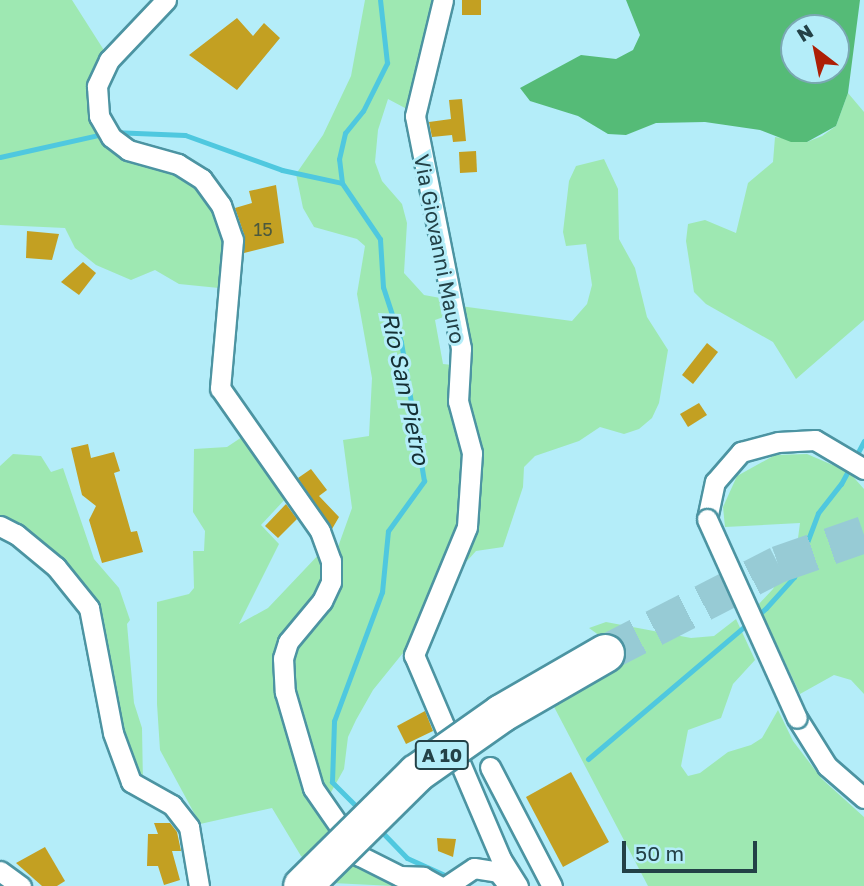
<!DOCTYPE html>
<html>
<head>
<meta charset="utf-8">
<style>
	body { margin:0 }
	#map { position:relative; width:864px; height:886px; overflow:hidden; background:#b4edf9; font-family:"Golos Text",sans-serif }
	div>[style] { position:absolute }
	.green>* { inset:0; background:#9ee8b2 }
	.forest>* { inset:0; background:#5b7 }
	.stream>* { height:5px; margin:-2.5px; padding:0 2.5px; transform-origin:2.5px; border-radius:2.5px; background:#4fc8df }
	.building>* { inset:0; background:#c3a022 }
	.highway-tunnel>* { height:37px; margin-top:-18.5px; transform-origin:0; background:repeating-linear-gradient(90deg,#97cbd5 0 37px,transparent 0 55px) }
	.roads { filter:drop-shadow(2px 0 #4c94a2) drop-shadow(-2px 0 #4c94a2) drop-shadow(0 2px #4c94a2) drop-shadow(0 -2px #4c94a2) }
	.street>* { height:19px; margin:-9.5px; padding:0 9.5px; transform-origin:9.5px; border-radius:9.5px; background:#fff }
	.bridges { filter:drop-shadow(2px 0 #4c94a2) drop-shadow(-2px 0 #4c94a2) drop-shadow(0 2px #4c94a2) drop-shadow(0 -2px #4c94a2) }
	.street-bridge>* { height:19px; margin:-9.5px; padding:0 9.5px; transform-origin:9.5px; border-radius:9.5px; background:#fff }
	.highway-bridge>* { height:37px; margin:-18.5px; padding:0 18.5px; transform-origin:18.5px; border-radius:18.5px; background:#fff }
	span { translate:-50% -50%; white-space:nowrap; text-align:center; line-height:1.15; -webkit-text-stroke:6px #b4edf9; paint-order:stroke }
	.number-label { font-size:18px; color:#4b593e }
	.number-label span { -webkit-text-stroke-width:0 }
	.shield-label span { padding:2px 5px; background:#b4edf9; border:2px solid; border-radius:5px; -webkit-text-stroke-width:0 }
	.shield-label { font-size:19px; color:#234147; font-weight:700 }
	.street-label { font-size:21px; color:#234147 }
	.water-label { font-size:23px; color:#152f34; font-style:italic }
	.north { position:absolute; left:780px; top:14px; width:70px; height:70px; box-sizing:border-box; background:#b4edf9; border:2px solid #7aa8b2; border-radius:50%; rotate:328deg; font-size:19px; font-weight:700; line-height:28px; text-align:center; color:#234147 }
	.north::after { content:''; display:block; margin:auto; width:24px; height:32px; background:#ad1f05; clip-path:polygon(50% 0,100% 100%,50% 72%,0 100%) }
	.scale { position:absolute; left:622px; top:841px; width:135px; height:32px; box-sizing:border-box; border:4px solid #234147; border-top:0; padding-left:9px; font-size:21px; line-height:24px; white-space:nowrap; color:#234147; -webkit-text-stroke:5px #b4edf9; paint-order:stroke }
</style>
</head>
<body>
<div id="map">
	<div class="green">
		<i style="clip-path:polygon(0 0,72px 0,107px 55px,92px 90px,90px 119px,100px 136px,206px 189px,226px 233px,219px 288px,179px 284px,155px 270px,131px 280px,96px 265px,75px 248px,65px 228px,0 225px)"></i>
		<i style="clip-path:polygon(365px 0,431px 0,433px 5px,409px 117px,405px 108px,388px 99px,378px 130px,375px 162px,382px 181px,402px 204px,407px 223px,404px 273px,424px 295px,446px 299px,449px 315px,435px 320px,443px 364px,453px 365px,468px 466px,462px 516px,411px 643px,373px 690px,356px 720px,348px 737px,344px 769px,330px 794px,326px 823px,394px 886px,332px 883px,301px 856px,272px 808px,200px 824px,160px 750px,157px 704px,157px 602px,189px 594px,194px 588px,193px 551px,204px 551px,205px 531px,193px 512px,194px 449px,227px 447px,245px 435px,288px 496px,261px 525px,279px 544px,239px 624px,268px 608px,323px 550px,321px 590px,273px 658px,289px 655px,337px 588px,343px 570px,338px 547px,352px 508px,343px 440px,369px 436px,372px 378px,357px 294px,365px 246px,357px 239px,314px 227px,303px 208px,296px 174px,323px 135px,351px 76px)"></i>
		<i style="clip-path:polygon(848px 93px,864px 112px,864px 320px,796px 379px,773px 342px,706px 304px,694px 292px,686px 241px,688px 224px,705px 220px,736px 233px,748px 183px,773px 162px,775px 137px,807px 142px,822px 136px,836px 126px)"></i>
		<i style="clip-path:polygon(604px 159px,618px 189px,619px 239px,635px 268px,647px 317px,668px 350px,659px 403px,652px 418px,639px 429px,624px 434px,600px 427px,579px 441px,535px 456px,524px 467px,523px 487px,503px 547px,476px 551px,467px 561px,480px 482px,466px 418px,460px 306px,572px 321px,587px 304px,592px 285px,586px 244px,566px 246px,563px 232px,569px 181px,576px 166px)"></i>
		<i style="clip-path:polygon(13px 454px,41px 456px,51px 472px,63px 468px,94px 559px,119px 588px,130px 620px,127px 624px,134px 703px,142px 728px,143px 784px,126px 754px,95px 611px,0 519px,0 466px)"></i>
		<i style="clip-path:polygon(807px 454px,849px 472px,864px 489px,864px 694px,851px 680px,834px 675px,800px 694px,758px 605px,773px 589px,797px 546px,800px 523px,725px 527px,723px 507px,737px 476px,775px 455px)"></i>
		<i style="clip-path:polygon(736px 619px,755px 660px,733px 684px,721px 718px,688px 730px,681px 766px,688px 776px,700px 773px,728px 752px,751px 745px,762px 738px,778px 710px,793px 741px,822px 779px,864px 817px,864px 886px,648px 886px,552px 703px,607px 641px,589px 628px,606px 622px,691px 638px,714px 636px)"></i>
	</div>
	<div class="forest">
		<i style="clip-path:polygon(evenodd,626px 0,860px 0,848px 93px,836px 126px,807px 142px,791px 142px,760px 130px,705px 122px,656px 123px,626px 135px,608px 134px,578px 116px,530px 101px,520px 88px,581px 55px,616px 59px,633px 50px,640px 35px,626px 0,794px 28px,836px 28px,836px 70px,794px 70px,794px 28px)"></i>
	</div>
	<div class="stream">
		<i style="left:112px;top:132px;width:73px;rotate:2.4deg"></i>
		<i style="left:185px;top:135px;width:103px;rotate:19.8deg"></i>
		<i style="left:282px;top:170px;width:61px;rotate:12.2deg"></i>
		<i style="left:0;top:157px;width:106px;rotate:-12.6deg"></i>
		<i style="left:588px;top:759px;width:233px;rotate:-40.3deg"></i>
		<i style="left:766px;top:608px;width:42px;rotate:-47.9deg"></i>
		<i style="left:794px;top:577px;width:68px;rotate:-69.4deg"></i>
		<i style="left:818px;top:513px;width:37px;rotate:-52deg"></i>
		<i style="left:841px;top:484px;width:49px;rotate:-61.9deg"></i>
		<i style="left:360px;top:810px;width:40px;rotate:-135deg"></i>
		<i style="left:332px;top:782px;width:61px;rotate:-88.1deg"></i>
		<i style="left:334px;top:721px;width:138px;rotate:-69.6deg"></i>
		<i style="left:382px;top:592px;width:61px;rotate:-84.4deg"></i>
		<i style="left:388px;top:531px;width:62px;rotate:-54.2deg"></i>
		<i style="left:424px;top:481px;width:141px;rotate:-99.4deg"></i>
		<i style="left:401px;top:342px;width:58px;rotate:-108.1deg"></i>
		<i style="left:383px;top:287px;width:48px;rotate:-93.6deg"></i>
		<i style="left:380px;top:239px;width:68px;rotate:-124.2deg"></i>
		<i style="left:342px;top:183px;width:24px;rotate:-97deg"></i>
		<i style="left:339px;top:159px;width:27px;rotate:-77deg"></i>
		<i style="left:345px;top:133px;width:28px;rotate:-51deg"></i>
		<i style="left:363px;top:111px;width:54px;rotate:-63.4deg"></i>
		<i style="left:387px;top:63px;width:63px;rotate:-96.3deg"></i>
		<i style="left:379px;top:829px;width:40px;rotate:46deg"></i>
		<i style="left:407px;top:858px;width:48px;rotate:24.4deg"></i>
	</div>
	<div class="building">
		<i style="clip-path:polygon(462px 0,481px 0,481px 15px,462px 15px)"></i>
		<i style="clip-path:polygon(237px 18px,253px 36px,264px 23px,280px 38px,237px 90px,189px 55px)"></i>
		<i style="clip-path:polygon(462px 99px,466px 141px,453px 142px,452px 135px,432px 137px,429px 122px,451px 119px,449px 100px)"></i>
		<i style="clip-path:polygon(476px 151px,477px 172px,460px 173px,459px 152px)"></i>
		<i style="clip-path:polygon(276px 185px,284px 243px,244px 253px,245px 237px,235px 208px,252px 203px,249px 191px)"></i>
		<i style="clip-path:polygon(27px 231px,59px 234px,52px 260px,26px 258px)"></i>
		<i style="clip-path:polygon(83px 262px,96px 273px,79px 295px,61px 282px)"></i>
		<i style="clip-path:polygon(707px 343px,718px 352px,693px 384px,682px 375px)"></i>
		<i style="clip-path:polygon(699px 403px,707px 415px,688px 427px,680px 414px)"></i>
		<i style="clip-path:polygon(88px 444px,91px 458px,114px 452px,120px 471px,114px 473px,131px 532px,137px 531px,143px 552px,102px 563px,89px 520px,96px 506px,82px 495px,71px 448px)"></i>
		<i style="clip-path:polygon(311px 469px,327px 490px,319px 496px,339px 517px,332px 529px,298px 478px)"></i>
		<i style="clip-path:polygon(286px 504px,297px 519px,278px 538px,265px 526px)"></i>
		<i style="clip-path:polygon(425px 711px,433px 731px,406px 744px,397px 726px)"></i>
		<i style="clip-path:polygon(571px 772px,609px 842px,563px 867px,526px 797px)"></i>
		<i style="clip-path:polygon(154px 823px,170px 823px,177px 832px,181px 851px,172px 851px,180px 880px,164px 885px,158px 866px,147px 866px,148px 834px,158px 834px)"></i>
		<i style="clip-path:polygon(437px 838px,456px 839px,453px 857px,438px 851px)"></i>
		<i style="clip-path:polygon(45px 847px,65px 881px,57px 886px,42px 886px,16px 863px)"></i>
	</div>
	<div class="highway-tunnel">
		<i style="left:605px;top:653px;width:195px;rotate:-27.2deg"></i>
		<i style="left:778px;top:564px;width:91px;rotate:-19.2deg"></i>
	</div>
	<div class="roads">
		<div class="street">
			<i style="left:166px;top:0;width:83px;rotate:133.5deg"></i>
			<i style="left:109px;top:60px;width:29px;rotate:115deg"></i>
			<i style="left:97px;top:86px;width:30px;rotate:86deg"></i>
			<i style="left:99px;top:116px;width:24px;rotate:60deg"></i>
			<i style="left:111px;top:137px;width:21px;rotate:37deg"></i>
			<i style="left:128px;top:150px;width:52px;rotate:15.6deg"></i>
			<i style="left:178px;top:164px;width:28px;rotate:32deg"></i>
			<i style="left:202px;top:179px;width:32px;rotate:54deg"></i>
			<i style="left:221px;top:205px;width:37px;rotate:71deg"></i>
			<i style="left:233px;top:240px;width:149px;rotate:95deg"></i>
			<i style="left:220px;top:388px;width:174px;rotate:55deg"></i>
			<i style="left:320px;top:531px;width:32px;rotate:70deg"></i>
			<i style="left:331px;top:561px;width:21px;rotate:90deg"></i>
			<i style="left:331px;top:582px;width:21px;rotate:115deg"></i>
			<i style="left:322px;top:601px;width:53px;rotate:129.7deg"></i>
			<i style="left:288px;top:642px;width:17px;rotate:107deg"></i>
			<i style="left:283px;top:658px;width:34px;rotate:87deg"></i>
			<i style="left:285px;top:692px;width:100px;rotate:73.7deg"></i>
			<i style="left:313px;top:788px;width:83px;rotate:55.3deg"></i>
			<i style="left:360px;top:856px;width:45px;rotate:26.6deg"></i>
			<i style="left:400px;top:876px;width:23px;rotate:2deg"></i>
			<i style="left:423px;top:877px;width:18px;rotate:29deg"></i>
			<i style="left:443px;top:0;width:119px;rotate:103.6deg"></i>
			<i style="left:415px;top:116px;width:237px;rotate:78.8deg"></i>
			<i style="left:461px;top:348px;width:53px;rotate:93.2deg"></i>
			<i style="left:458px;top:401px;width:54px;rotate:74.9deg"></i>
			<i style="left:472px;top:453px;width:74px;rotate:93.9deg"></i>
			<i style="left:467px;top:527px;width:139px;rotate:112.5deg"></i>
			<i style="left:414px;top:655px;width:222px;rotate:66.9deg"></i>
			<i style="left:501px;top:859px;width:32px;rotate:58deg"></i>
			<i style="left:707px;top:519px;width:38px;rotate:-78deg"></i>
			<i style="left:715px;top:482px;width:40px;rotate:-49deg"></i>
			<i style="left:741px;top:452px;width:38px;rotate:-15deg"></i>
			<i style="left:778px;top:442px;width:37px;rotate:-3deg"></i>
			<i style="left:815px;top:440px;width:57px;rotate:30.6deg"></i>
			<i style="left:0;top:526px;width:18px;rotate:27deg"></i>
			<i style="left:16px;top:534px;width:52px;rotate:39.5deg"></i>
			<i style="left:56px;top:567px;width:53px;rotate:51.2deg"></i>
			<i style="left:89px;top:608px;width:127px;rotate:79.1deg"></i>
			<i style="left:113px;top:733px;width:52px;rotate:69.8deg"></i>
			<i style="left:131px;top:782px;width:47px;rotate:29.3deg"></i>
			<i style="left:172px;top:805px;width:28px;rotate:52deg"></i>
			<i style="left:189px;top:827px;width:60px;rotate:80.4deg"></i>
			<i style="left:797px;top:718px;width:57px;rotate:58deg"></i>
			<i style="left:827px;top:766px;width:49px;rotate:40.9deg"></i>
			<i style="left:490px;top:767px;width:134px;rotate:62.5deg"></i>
			<i style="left:0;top:871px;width:26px;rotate:36deg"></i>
			<i style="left:447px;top:886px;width:32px;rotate:-34deg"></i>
			<i style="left:474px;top:868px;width:24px;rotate:9deg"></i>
			<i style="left:498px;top:872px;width:18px;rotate:52deg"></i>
		</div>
	</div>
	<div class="bridges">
		<div class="street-bridge">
			<i style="left:707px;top:519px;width:218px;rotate:65.7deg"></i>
		</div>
		<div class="highway-bridge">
			<i style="left:302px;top:886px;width:161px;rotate:-44.7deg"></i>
			<i style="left:416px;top:773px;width:104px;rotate:-35.2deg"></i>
			<i style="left:501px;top:713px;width:120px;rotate:-30deg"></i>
		</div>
	</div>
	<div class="number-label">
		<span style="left:263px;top:229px">15</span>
	</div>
	<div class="shield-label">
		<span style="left:442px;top:755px">A 10</span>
	</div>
	<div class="street-label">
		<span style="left:440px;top:249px;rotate:79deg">Via Giovanni Mauro</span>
	</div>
	<div class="water-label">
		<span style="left:406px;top:388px;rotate:78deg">Rio San Pietro</span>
	</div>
	<div class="north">N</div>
	<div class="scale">50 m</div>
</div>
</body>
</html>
